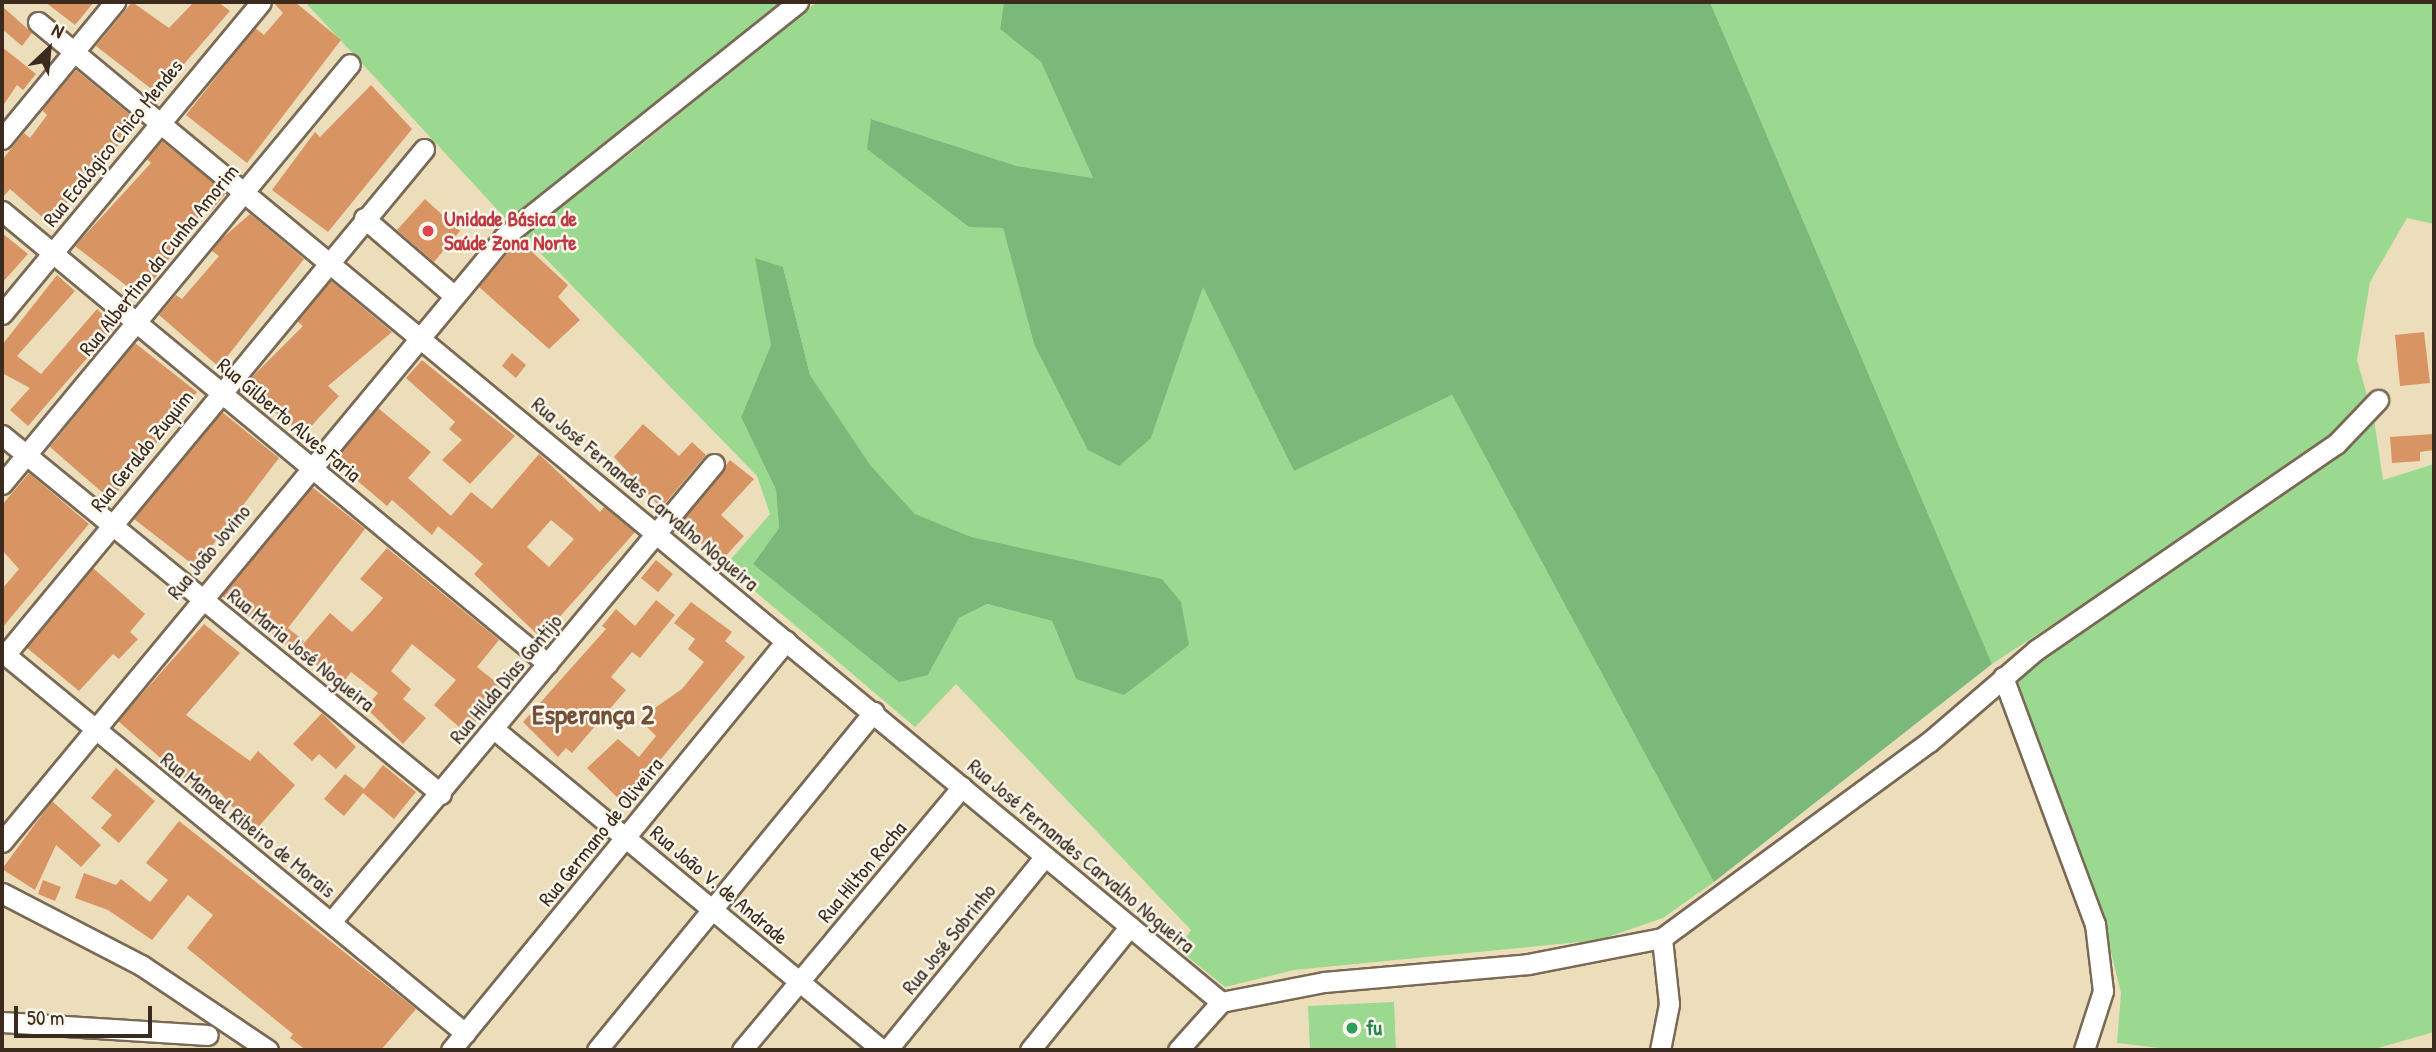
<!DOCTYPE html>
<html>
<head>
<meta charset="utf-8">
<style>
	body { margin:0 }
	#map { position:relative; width:2436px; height:1052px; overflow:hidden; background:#eddebb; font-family:"Patrick Hand",sans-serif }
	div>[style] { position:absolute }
	.green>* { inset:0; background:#9ad98f }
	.forest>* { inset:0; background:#7bb97a }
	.building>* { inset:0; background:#d89463 }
	.roads { filter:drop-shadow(2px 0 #796955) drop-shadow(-2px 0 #796955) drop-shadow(0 2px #796955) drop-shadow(0 -2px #796955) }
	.street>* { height:19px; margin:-9.5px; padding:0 9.5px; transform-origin:9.5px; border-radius:9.5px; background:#fff }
	.dots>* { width:19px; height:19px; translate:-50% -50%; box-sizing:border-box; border:4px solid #fbf7ec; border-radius:50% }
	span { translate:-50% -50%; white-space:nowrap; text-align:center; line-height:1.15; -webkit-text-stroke:5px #fbf7ec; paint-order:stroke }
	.street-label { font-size:21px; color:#3b2a1e }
	.health-label { font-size:21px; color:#be3a42; font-weight:700 }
	.left { translate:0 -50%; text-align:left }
	.leisure-label { font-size:21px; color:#27864d; font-weight:700 }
	.district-label { font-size:28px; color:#724f36; font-weight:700 }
	.frame { position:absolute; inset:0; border:4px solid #3b2a1e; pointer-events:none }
	.north { position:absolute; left:14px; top:14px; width:70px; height:70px; -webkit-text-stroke:5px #fbf7ec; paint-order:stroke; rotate:26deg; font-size:19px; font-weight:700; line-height:28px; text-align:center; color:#3b2a1e }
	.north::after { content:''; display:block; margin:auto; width:24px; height:32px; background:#3b2a1e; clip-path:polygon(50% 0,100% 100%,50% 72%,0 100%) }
	.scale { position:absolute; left:14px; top:1006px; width:138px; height:32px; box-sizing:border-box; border:4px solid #3b2a1e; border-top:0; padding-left:9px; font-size:21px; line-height:24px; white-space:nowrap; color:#3b2a1e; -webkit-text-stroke:5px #fbf7ec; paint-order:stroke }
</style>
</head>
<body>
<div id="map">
	<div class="green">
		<i style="clip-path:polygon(305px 2px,788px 2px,615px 145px,506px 219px)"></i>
		<i style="clip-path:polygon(evenodd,817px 2px,1004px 2px,1000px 29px,1041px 62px,1093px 178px,1017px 166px,871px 119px,1003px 228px,1034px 344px,1151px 438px,1203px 286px,1294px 471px,1452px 395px,1714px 882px,1663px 918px,1599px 940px,1294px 970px,1225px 987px,1178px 949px,1191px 930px,956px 684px,915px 727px,725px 566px,770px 514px,757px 476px,519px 231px,630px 154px,817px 2px,783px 267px,810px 375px,871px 466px,915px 514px,1189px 646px,1076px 679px,1052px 621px,987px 604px,959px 618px,928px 675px,753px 564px,779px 528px,776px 490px,741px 417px,771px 345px,783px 267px)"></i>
		<i style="clip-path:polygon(1710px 2px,2434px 2px,2434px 224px,2407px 218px,2370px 282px,2357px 360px,2369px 402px,2342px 434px,1992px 664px)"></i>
		<i style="clip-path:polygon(2373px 412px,2383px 480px,2434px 464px,2434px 1032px,2371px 1050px,2177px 1050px,2117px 1043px,2121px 993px,2102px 915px,2010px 682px,2345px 440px)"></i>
		<i style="clip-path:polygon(1394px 1002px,1396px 1050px,1310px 1050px,1308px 1006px)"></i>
	</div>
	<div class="forest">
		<i style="clip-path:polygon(1004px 2px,1710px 2px,1992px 664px,1714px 882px,1452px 395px,1294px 471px,1203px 287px,1151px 438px,1119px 466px,1088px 450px,1034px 344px,1003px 228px,969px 227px,867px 149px,871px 119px,1017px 166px,1093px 178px,1041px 62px,1000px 29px)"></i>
		<i style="clip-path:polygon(755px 258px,783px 267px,810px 375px,871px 466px,915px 514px,971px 537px,1162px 579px,1181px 602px,1189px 645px,1124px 695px,1076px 679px,1052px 621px,987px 604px,959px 618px,928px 675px,899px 682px,753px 564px,779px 528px,776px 490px,741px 417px,771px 345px)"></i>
	</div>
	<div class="building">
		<i style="clip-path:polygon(45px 2px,94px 2px,75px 25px)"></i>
		<i style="clip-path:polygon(132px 2px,169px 28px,194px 2px,218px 2px,230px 11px,158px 94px,96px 46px)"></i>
		<i style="clip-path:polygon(273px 2px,295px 2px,341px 40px,247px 163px,186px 115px,255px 28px,264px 35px,283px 13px)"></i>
		<i style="clip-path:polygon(2px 6px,32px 33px,22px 46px,2px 29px)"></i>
		<i style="clip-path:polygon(2px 47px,36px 74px,23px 90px,17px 85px,2px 107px)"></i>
		<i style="clip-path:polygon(76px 70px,139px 122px,49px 223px,10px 189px,2px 198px,2px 160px,24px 133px,30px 138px,47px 115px,42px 110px)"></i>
		<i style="clip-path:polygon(371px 85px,412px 129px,328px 232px,272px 190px,315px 132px,320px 137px)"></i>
		<i style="clip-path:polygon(162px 141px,226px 193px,210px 212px,206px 208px,141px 297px,75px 246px,151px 163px,147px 159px)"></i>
		<i style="clip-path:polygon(425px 199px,460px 231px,434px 262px,397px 230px)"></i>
		<i style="clip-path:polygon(250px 214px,304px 259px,219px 367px,159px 315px,176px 295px,182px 299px,219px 256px,212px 251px,218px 242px)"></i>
		<i style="clip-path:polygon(2px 233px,28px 254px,2px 283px)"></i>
		<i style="clip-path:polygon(519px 240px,568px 285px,558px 297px,580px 320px,549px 349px,479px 287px)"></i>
		<i style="clip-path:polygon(57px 275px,75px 291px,17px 356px,41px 374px,97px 309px,115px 326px,28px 426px,10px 410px,30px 388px,2px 373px,2px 345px)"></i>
		<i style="clip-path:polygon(331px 281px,392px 332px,328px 386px,339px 396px,303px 435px,243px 386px,303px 326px,297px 321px)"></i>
		<i style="clip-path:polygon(2424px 332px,2430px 383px,2400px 386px,2395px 335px)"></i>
		<i style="clip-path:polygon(135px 343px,197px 392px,111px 500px,50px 447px)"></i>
		<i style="clip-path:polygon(512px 353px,526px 365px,516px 378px,502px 366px)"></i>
		<i style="clip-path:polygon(422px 360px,515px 436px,470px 484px,442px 460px,462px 440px,449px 429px,455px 422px,406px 378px)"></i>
		<i style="clip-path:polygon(evenodd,378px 408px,431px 452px,408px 478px,451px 516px,471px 492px,492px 509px,539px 454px,600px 512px,604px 507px,635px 532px,541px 638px,474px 574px,483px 564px,462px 546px,438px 526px,432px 535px,392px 500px,387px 506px,334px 461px,378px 408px,551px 520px,574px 539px,549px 567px,527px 547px,551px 520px)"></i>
		<i style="clip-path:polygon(222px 412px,279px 458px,196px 567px,134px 519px)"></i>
		<i style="clip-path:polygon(643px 424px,679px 456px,692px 442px,706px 455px,661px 508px,614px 457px)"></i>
		<i style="clip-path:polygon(2434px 434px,2434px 450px,2420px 452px,2420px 461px,2392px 463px,2390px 437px)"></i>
		<i style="clip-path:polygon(730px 460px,754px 479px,721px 515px,744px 536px,721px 561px,679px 524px)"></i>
		<i style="clip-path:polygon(29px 473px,89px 524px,2px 628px,2px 589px,19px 569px,2px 550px,2px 505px)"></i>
		<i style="clip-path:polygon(312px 487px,365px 529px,288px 628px,304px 641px,295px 652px,222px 596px)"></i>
		<i style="clip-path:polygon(387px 548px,499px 640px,477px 667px,501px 686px,467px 734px,434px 705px,456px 680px,412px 644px,391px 671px,411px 689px,403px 699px,426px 718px,403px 744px,366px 708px,378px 693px,351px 672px,342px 684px,297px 651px,330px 613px,352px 632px,370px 613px,383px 598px,360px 579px)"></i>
		<i style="clip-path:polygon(656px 560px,673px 574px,658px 592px,641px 578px)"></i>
		<i style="clip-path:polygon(93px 568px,145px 614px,130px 632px,138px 639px,119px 659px,113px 654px,79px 691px,27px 648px)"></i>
		<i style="clip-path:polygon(656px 600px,675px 615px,640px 658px,632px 652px,611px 677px,626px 690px,572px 753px,566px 748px,558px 757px,523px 722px,606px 629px,602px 626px,616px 609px,635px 626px)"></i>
		<i style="clip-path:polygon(691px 602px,732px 632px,725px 641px,745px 657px,624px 804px,587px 768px,618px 739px,639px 757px,656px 736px,639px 719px,682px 689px,704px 662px,688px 649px,695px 639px,674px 623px)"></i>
		<i style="clip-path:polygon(204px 624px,240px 653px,186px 715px,250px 761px,258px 751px,295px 785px,254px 832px,218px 790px,211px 797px,187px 781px,118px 721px)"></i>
		<i style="clip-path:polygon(322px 713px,356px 747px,336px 769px,319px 754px,312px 761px,293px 744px)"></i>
		<i style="clip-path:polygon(383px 765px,416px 792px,394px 819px,363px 793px,344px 816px,324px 799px,345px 774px,364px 789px)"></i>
		<i style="clip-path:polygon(116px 768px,155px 801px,119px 843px,101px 828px,112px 815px,91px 798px)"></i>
		<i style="clip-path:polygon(52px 801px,101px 845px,81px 867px,56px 845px,35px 890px,2px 869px)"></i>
		<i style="clip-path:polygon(179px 821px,416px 1009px,381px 1050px,306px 1050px,290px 1038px,293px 1034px,187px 948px,213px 915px,188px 895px,152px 940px,108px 910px,75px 898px,84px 873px,116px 885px,121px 879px,150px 902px,168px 880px,146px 863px)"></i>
		<i style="clip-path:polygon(43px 880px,61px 887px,55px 901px,38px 894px)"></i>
	</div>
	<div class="roads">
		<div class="street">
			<i style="left:38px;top:22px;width:1536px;rotate:39.64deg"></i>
			<i style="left:2px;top:139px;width:178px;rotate:-50.5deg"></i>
			<i style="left:2px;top:211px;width:709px;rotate:39.68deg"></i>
			<i style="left:364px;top:218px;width:116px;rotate:40.8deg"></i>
			<i style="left:2px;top:314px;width:405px;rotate:-50.3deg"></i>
			<i style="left:2px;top:435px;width:567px;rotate:39.28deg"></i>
			<i style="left:2px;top:484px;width:545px;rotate:-50.36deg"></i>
			<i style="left:2px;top:652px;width:600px;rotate:39.45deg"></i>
			<i style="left:5px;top:655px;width:657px;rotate:-50.37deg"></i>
			<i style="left:2003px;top:677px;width:264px;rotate:69.6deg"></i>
			<i style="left:2095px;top:924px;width:67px;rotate:83.2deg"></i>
			<i style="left:2103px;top:991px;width:62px;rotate:107.9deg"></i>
			<i style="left:494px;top:729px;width:504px;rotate:39.6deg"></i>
			<i style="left:2px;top:842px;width:786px;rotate:-50.32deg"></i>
			<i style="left:504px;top:237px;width:376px;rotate:-38.6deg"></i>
			<i style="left:2px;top:893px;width:157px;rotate:27.4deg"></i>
			<i style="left:141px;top:965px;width:153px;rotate:33.8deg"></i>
			<i style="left:331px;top:922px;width:597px;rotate:-50.1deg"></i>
			<i style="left:1221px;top:1002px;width:105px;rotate:-11deg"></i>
			<i style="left:1324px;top:982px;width:205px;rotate:-5deg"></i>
			<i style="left:1528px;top:964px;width:136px;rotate:-11deg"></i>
			<i style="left:1662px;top:938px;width:331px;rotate:-36.3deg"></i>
			<i style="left:1929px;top:742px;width:141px;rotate:-40.7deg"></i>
			<i style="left:2036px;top:650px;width:364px;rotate:-34.5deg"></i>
			<i style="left:2336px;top:444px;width:61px;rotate:-46.3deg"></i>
			<i style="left:2px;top:1022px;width:206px;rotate:3.6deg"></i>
			<i style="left:451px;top:1050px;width:529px;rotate:-50.68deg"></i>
			<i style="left:597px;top:1050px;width:437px;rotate:-50.7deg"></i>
			<i style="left:742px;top:1050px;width:343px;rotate:-50.1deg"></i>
			<i style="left:887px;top:1050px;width:250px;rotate:-50.8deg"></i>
			<i style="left:1030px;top:1050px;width:159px;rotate:-51.1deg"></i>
			<i style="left:1178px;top:1050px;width:64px;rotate:-48.1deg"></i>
			<i style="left:1660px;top:1050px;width:47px;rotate:-78.9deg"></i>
			<i style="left:1669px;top:1004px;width:66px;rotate:-96.1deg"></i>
		</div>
	</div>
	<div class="dots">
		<i style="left:428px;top:231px;background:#e0444e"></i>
		<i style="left:1352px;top:1028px;background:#2e9e5b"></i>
	</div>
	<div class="street-label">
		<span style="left:113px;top:143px;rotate:-51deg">Rua Ecológico Chico Mendes</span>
		<span style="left:159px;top:260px;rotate:-51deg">Rua Albertino da Cunha Amorim</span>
		<span style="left:289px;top:420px;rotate:40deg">Rua Gilberto Alves Faria</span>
		<span style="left:142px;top:451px;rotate:-51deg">Rua Geraldo Zuquim</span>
		<span style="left:645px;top:494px;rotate:40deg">Rua José Fernandes Carvalho Nogueira</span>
		<span style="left:209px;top:552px;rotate:-50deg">Rua João Jovino</span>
		<span style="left:301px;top:650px;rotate:39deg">Rua Maria José Nogueira</span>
		<span style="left:506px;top:679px;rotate:-50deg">Rua Hilda Dias Gontijo</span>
		<span style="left:248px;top:825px;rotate:39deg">Rua Manoel Ribeiro de Morais</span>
		<span style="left:601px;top:832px;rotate:-51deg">Rua Germano de Oliveira</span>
		<span style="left:1081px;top:856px;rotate:40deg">Rua José Fernandes Carvalho Nogueira</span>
		<span style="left:862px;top:872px;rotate:-50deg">Rua Hilton Rocha</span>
		<span style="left:719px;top:885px;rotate:40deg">Rua João V. de Andrade</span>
		<span style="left:949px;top:939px;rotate:-51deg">Rua José Sobrinho</span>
	</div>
	<div class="health-label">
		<span class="left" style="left:444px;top:231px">Unidade Básica de<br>Saúde Zona Norte</span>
	</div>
	<div class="leisure-label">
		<span class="left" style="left:1366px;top:1028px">fu</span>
	</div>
	<div class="district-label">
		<span style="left:593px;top:714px">Esperança 2</span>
	</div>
	<div class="frame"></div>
	<div class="north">N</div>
	<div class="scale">50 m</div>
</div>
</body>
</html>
